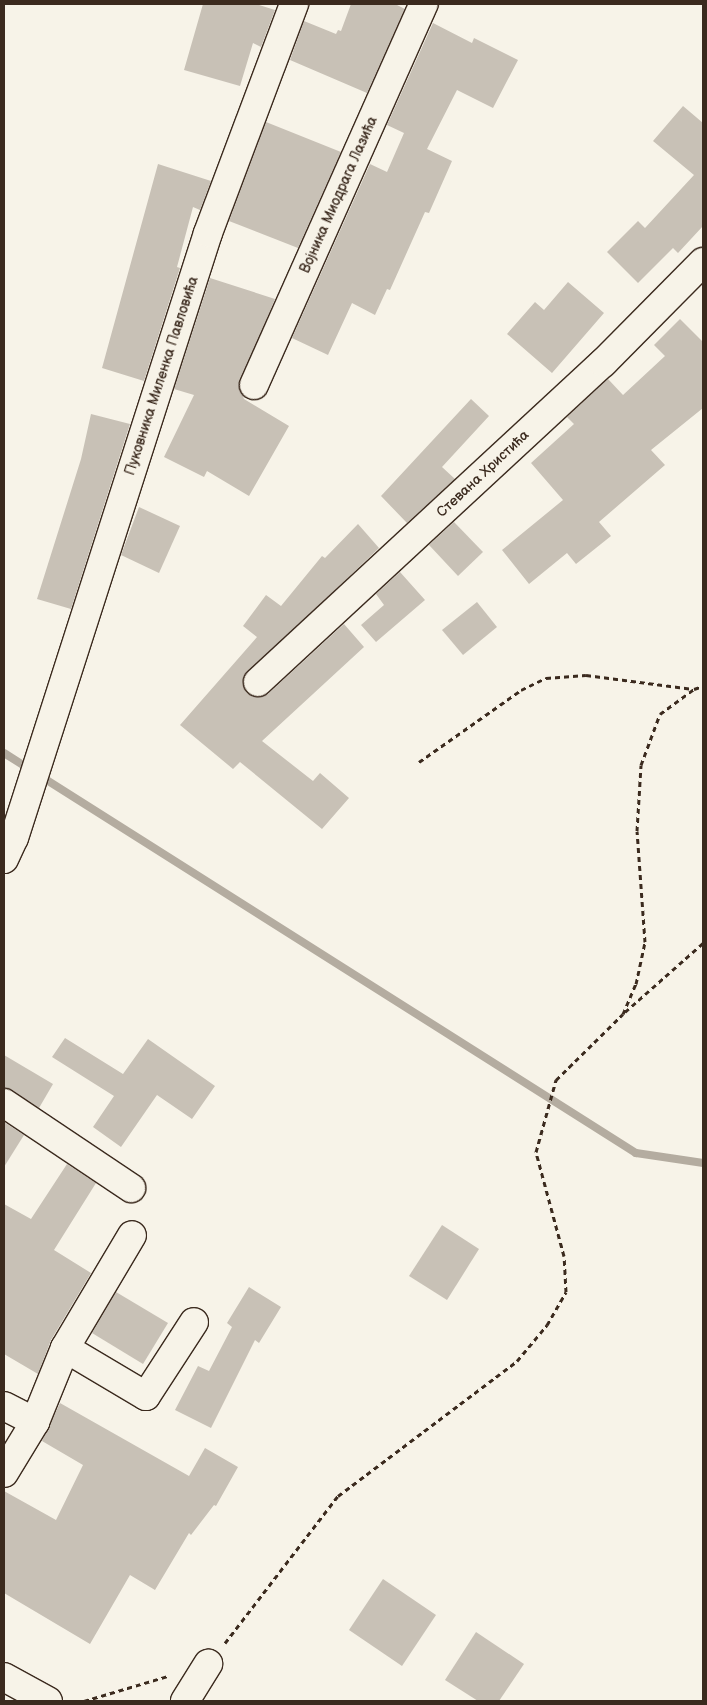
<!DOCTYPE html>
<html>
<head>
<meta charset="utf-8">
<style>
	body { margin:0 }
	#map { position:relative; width:707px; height:1705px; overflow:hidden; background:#f7f3e8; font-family:"Balsamiq Sans",sans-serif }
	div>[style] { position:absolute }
	.stream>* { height:8px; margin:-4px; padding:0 4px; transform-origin:4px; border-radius:4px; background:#b4aca0 }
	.building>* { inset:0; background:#c8c1b6 }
	.path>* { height:3px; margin-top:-1.5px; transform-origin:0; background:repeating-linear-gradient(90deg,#3b2a1e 0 5px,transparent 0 9px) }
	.roads { filter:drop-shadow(1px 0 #3b2a1e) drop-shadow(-1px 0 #3b2a1e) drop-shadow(0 1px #3b2a1e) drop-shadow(0 -1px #3b2a1e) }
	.minor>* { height:28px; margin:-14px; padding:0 14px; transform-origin:14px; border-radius:14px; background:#f7f3e8 }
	span { translate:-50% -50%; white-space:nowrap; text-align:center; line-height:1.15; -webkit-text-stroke:4px #f7f3e8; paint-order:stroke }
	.street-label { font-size:14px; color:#3b2a1e }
	.frame { position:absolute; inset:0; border:5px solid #3b2a1e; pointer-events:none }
</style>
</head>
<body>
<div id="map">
	<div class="stream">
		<i style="left:4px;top:753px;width:748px;rotate:32.33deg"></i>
		<i style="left:636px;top:1153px;width:68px;rotate:8.5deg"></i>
	</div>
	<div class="building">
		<i style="clip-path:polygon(203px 4px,256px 4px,275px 10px,261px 47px,253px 43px,240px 86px,184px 70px)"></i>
		<i style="clip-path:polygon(351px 4px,395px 4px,405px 9px,367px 93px,290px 60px,304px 21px,336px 34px,338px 30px,341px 31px)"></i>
		<i style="clip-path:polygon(433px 23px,472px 43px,474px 38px,518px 60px,493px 108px,457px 90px,427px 149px,452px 161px,429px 213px,425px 212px,390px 290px,387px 289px,375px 315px,352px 303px,328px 355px,292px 338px,370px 164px,387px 172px,404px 133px,387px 125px)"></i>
		<i style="clip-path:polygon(683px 106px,703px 123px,703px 226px,678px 253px,673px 248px,638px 283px,607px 252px,638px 221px,645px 228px,694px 175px,653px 141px)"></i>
		<i style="clip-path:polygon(266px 122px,341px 152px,298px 248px,229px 221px)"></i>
		<i style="clip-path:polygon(158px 164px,211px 181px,200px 210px,193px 207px,177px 267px,180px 268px,144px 381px,102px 368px)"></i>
		<i style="clip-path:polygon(210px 278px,275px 299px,239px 387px,244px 399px,289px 426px,249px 496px,207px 471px,204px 477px,164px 457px,194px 395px,174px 389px)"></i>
		<i style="clip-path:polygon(568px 282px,604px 313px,552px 373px,507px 334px,535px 302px,544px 310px)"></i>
		<i style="clip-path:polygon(680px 319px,703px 342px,703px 408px,651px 450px,665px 465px,599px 522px,611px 536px,576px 564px,567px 553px,529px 584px,502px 550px,563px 500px,531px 463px,574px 424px,567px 417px,608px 379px,623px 395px,665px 356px,654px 345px)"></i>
		<i style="clip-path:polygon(471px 399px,489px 416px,442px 467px,455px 479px,407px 523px,381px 496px)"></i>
		<i style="clip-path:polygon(91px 414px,130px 424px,71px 609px,37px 599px,81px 459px)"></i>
		<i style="clip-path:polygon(139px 507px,180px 526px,159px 573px,121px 555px)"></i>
		<i style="clip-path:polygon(454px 522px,483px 552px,458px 576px,429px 545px)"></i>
		<i style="clip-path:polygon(358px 524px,379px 548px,243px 678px,247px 693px,261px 697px,268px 694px,344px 624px,364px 647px,262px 741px,313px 781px,320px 773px,349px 798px,322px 829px,240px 762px,233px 769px,180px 725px,257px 637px,243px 626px,266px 595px,281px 606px,322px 556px,325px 558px)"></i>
		<i style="clip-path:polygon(400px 572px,425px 600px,376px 642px,361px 625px,384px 605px,376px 594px)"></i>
		<i style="clip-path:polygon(477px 602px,497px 627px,463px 655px,442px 630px)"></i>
		<i style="clip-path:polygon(65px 1038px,123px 1074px,148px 1039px,215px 1086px,192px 1119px,157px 1095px,121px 1147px,93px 1127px,114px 1096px,52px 1057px)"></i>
		<i style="clip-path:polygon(4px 1055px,53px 1084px,39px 1108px,4px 1088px)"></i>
		<i style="clip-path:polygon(4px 1122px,24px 1135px,4px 1167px)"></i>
		<i style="clip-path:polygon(67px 1164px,96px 1183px,54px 1250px,91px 1273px,51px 1340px,38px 1374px,4px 1354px,4px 1204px,31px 1219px)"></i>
		<i style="clip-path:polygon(442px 1225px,479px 1249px,447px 1300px,409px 1276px)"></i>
		<i style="clip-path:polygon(249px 1287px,281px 1307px,259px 1343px,255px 1340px,211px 1428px,175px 1410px,198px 1366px,209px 1371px,232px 1327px,227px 1323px)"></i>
		<i style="clip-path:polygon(116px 1292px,168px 1323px,143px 1364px,92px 1333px)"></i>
		<i style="clip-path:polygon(60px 1403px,189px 1476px,205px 1448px,238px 1467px,216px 1506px,214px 1505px,191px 1535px,189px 1533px,155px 1590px,130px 1575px,90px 1644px,4px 1593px,4px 1491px,56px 1520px,83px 1465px,42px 1441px)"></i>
		<i style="clip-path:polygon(383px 1579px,436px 1615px,402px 1666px,349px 1630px)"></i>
		<i style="clip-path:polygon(476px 1632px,524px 1664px,499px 1701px,478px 1701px,445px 1680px)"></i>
	</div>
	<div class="path">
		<i style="left:419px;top:762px;width:125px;rotate:-35.2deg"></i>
		<i style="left:521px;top:690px;width:28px;rotate:-26deg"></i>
		<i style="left:546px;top:678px;width:40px;rotate:-4.3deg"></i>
		<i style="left:586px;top:675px;width:108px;rotate:7.5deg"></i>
		<i style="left:625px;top:1012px;width:104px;rotate:-41.5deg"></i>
		<i style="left:225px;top:1643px;width:185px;rotate:-52.5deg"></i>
		<i style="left:338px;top:1496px;width:224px;rotate:-37deg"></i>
		<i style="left:517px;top:1361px;width:47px;rotate:-50.2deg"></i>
		<i style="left:547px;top:1325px;width:38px;rotate:-60deg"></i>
		<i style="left:566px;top:1292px;width:36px;rotate:-93deg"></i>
		<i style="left:564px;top:1256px;width:108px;rotate:-105.1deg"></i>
		<i style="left:536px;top:1152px;width:75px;rotate:-74.5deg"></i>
		<i style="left:556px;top:1080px;width:94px;rotate:-44.6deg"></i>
		<i style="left:623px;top:1014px;width:33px;rotate:-67deg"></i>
		<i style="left:636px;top:984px;width:43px;rotate:-77.9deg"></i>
		<i style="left:645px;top:942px;width:111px;rotate:-94.1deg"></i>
		<i style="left:637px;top:831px;width:66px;rotate:-86.5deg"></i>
		<i style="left:641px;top:765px;width:54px;rotate:-69.6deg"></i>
		<i style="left:660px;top:714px;width:42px;rotate:-36.3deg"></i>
		<i style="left:694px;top:689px;width:9px;rotate:-18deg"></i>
		<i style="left:84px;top:1701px;width:88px;rotate:-16.6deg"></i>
	</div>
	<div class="roads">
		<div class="minor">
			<i style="left:254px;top:385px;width:417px;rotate:-66deg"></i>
			<i style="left:258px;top:682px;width:470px;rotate:-42.8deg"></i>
			<i style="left:603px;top:363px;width:142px;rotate:-45.3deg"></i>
			<i style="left:4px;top:859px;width:23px;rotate:-65deg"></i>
			<i style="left:14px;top:838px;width:635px;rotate:-72.22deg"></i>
			<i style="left:208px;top:233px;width:245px;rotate:-69.4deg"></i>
			<i style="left:4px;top:1103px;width:153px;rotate:33.8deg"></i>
			<i style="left:65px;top:1348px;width:94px;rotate:30.7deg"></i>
			<i style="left:146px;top:1396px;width:88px;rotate:-57deg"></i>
			<i style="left:4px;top:1406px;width:35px;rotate:27deg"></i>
			<i style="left:4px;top:1473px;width:60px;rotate:-58.7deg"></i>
			<i style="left:35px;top:1422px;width:80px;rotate:-67.9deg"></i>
			<i style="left:65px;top:1348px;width:131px;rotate:-59.3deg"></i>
			<i style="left:4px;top:1677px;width:50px;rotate:28.6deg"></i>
			<i style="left:185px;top:1701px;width:44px;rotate:-58.1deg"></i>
		</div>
	</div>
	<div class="street-label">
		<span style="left:339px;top:195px;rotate:-66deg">Војника Миодрага Лазића</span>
		<span style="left:162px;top:376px;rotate:-72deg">Пуковника Миленка Павловића</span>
		<span style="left:483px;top:474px;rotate:-43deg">Стевана Христића</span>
	</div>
	<div class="frame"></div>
</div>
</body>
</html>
